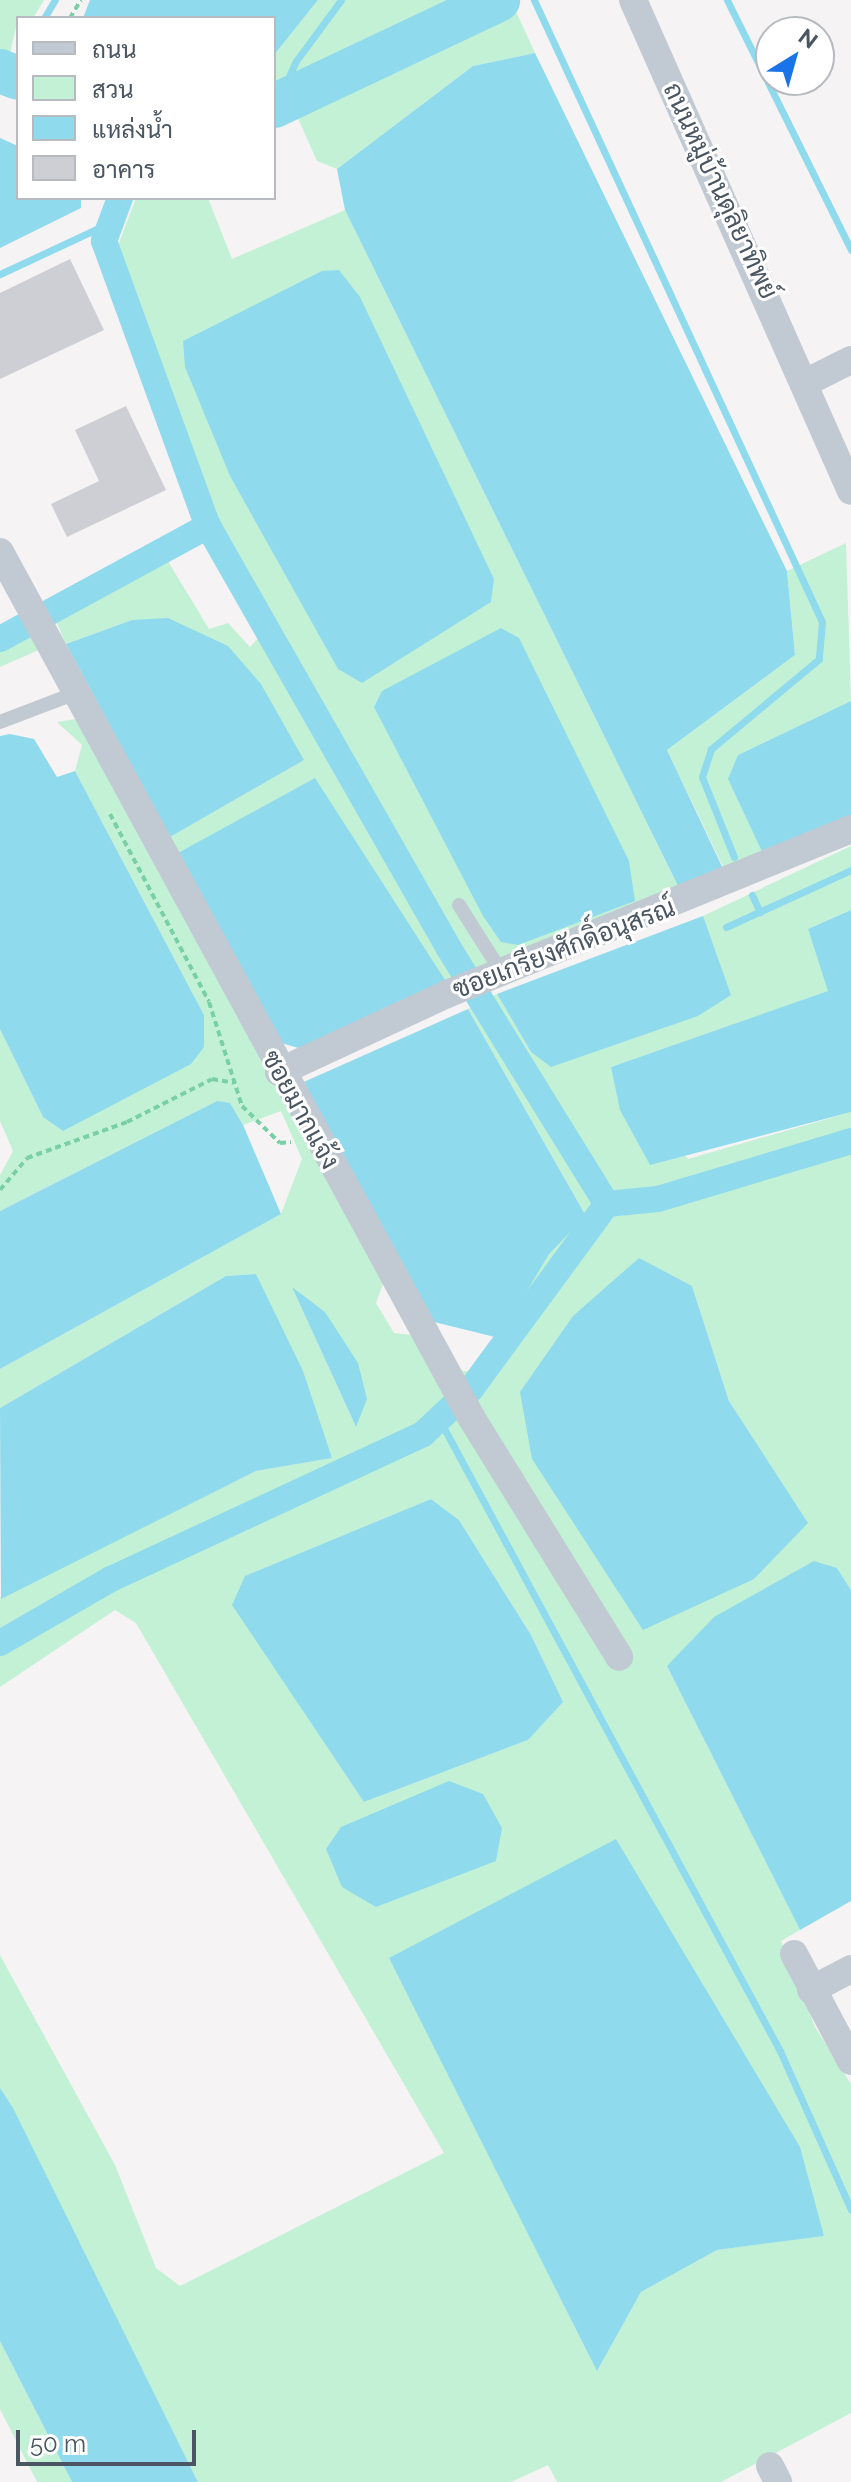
<!DOCTYPE html>
<html>
<head>
<meta charset="utf-8">
<style>
	body { margin:0 }
	#map { position:relative; width:851px; height:2482px; overflow:hidden; background:#f5f3f3; font-family:Raleway,Sarabun,sans-serif }
	div>[style] { position:absolute }
	.green>* { inset:0; background:#c3f1d5 }
	.water>* { inset:0; background:#90daee }
	.stream>* { height:7px; margin:-3.5px; padding:0 3.5px; transform-origin:3.5px; border-radius:3.5px; background:#90daee }
	.canal>* { height:26px; margin:-13px; padding:0 13px; transform-origin:13px; border-radius:13px; background:#90daee }
	.river>* { height:44px; margin:-22px; padding:0 22px; transform-origin:22px; border-radius:22px; background:#90daee }
	.building>* { inset:0; background:#cdcfd5 }
	.path>* { height:4px; margin-top:-2px; transform-origin:0; background:repeating-linear-gradient(90deg,#7ad0a6 0 6px,transparent 0 10px) }
	.lane>* { height:14px; margin:-7px; padding:0 7px; transform-origin:7px; border-radius:7px; background:#c1cad2 }
	.street>* { height:28px; margin:-14px; padding:0 14px; transform-origin:14px; border-radius:14px; background:#c1cad2 }
	span { translate:-50% -50%; white-space:nowrap; text-align:center; line-height:1.15; -webkit-text-stroke:6px #fff; paint-order:stroke }
	.street-label { font-size:26px; color:#4a5661 }
	.legend { position:absolute; left:16px; top:16px; width:260px; height:184px; box-sizing:border-box; background:#fff; border:2px solid #b7bbc0; margin:0; padding:10px 14px; list-style:none; font-size:24px; color:#4a5661 }
	.legend li { display:flex; align-items:center; gap:16px; height:40px }
	.legend b { width:40px; border:2px solid #b7bbc0 }
	.north { position:absolute; left:755px; top:16px; width:80px; height:80px; box-sizing:border-box; background:#fff; border:2px solid #b7bbc0; border-radius:50%; rotate:37deg; font-size:22px; font-weight:700; line-height:32px; text-align:center; color:#4a5661 }
	.north::after { content:''; display:block; margin:auto; width:28px; height:36px; background:#1a73e8; clip-path:polygon(50% 0,100% 100%,50% 72%,0 100%) }
	.scale { position:absolute; left:16px; top:2430px; width:180px; height:36px; box-sizing:border-box; border:4px solid #4a5661; border-top:0; padding-left:10px; font-size:24px; line-height:28px; white-space:nowrap; color:#4a5661; -webkit-text-stroke:6px #fff; paint-order:stroke }
</style>
</head>
<body>
<div id="map">
	<div class="green">
		<i style="clip-path:polygon(0 0,44px 0,33px 18px,18px 18px,10px 54px,0 51px)"></i>
		<i style="clip-path:polygon(318px 0,479px 0,274px 100px,274px 55px)"></i>
		<i style="clip-path:polygon(514px 7px,535px 53px,473px 66px,337px 169px,317px 161px,296px 114px)"></i>
		<i style="clip-path:polygon(136px 198px,208px 198px,232px 259px,345px 210px,682px 894px,447px 983px,178px 853px,170px 837px,303px 760px,132px 620px,66px 644px,49px 605px,166px 558px,209px 629px,228px 623px,250px 647px,275px 620px,203px 504px,154px 375px,115px 253px)"></i>
		<i style="clip-path:polygon(846px 543px,851px 701px,738px 755px,765px 858px,727px 875px,667px 750px,795px 655px,787px 571px)"></i>
		<i style="clip-path:polygon(21px 622px,41px 649px,0 667px,0 632px)"></i>
		<i style="clip-path:polygon(evenodd,82px 718px,385px 1278px,376px 1303px,394px 1333px,412px 1335px,463px 1371px,475px 1371px,549px 1253px,586px 1216px,468px 1009px,497px 994px,531px 1052px,707px 934px,703px 916px,851px 846px,851px 910px,808px 929px,829px 991px,611px 1067px,688px 1159px,851px 1112px,851px 1590px,837px 1568px,667px 1666px,800px 1930px,781px 1941px,815px 2027px,851px 2084px,851px 2413px,721px 2482px,557px 2482px,548px 2465px,511px 2482px,198px 2482px,0 2088px,0 1955px,115px 2165px,156px 2268px,180px 2286px,444px 2153px,136px 1623px,115px 1610px,0 1687px,0 1597px,256px 1471px,332px 1458px,256px 1274px,226px 1276px,0 1408px,0 1369px,281px 1214px,302px 1159px,281px 1111px,243px 1125px,230px 1104px,217px 1101px,0 1211px,0 1175px,13px 1151px,0 1121px,0 1029px,43px 1117px,204px 1047px,204px 1015px,75px 771px,82px 745px,57px 722px,82px 718px,692px 1286px,729px 1401px,807px 1523px,532px 1459px,692px 1286px,82px 718px,293px 1289px,325px 1312px,356px 1426px,355px 1425px,293px 1289px,82px 718px,431px 1499px,459px 1520px,531px 1635px,562px 1702px,528px 1740px,364px 1802px,246px 1576px,431px 1499px,82px 718px,616px 1839px,824px 2235px,717px 2250px,641px 2292px,597px 2371px,616px 1839px)"></i>
		<i style="clip-path:polygon(0 2341px,72px 2482px,37px 2482px,0 2409px)"></i>
	</div>
	<div class="water">
		<i style="clip-path:polygon(90px 0,318px 0,274px 55px,274px 18px,83px 18px)"></i>
		<i style="clip-path:polygon(535px 53px,787px 571px,795px 655px,667px 750px,726px 875px,682px 894px,345px 210px,337px 169px,473px 66px)"></i>
		<i style="clip-path:polygon(0 138px,18px 146px,18px 198px,81px 198px,81px 208px,0 248px)"></i>
		<i style="clip-path:polygon(339px 270px,360px 297px,494px 579px,491px 602px,362px 683px,338px 669px,230px 476px,185px 367px,183px 341px,322px 271px)"></i>
		<i style="clip-path:polygon(168px 618px,228px 646px,261px 684px,304px 760px,170px 837px,66px 644px,132px 620px)"></i>
		<i style="clip-path:polygon(501px 628px,519px 638px,629px 861px,635px 901px,518px 945px,501px 942px,483px 916px,374px 707px,382px 691px)"></i>
		<i style="clip-path:polygon(851px 701px,851px 817px,765px 858px,728px 779px,738px 755px)"></i>
		<i style="clip-path:polygon(10px 734px,34px 739px,57px 777px,75px 771px,204px 1015px,204px 1047px,191px 1064px,63px 1131px,43px 1117px,0 1029px,0 736px)"></i>
		<i style="clip-path:polygon(315px 778px,447px 983px,305px 1050px,278px 1042px,178px 853px)"></i>
		<i style="clip-path:polygon(851px 910px,851px 1112px,650px 1165px,620px 1110px,611px 1067px,828px 991px,808px 929px)"></i>
		<i style="clip-path:polygon(703px 916px,731px 995px,698px 1016px,551px 1067px,531px 1052px,497px 994px)"></i>
		<i style="clip-path:polygon(468px 1009px,586px 1216px,549px 1254px,499px 1338px,430px 1321px,297px 1085px)"></i>
		<i style="clip-path:polygon(217px 1101px,230px 1103px,243px 1125px,281px 1214px,0 1369px,0 1211px)"></i>
		<i style="clip-path:polygon(639px 1258px,692px 1286px,729px 1401px,808px 1523px,754px 1579px,643px 1630px,532px 1459px,520px 1392px,573px 1316px)"></i>
		<i style="clip-path:polygon(256px 1274px,303px 1371px,332px 1458px,256px 1471px,1px 1599px,0 1408px,226px 1276px)"></i>
		<i style="clip-path:polygon(292px 1287px,325px 1312px,358px 1363px,367px 1399px,356px 1427px)"></i>
		<i style="clip-path:polygon(431px 1499px,459px 1520px,531px 1635px,563px 1702px,528px 1740px,364px 1802px,232px 1605px,245px 1576px)"></i>
		<i style="clip-path:polygon(814px 1561px,837px 1568px,851px 1590px,851px 1901px,800px 1930px,667px 1666px,714px 1617px)"></i>
		<i style="clip-path:polygon(449px 1781px,483px 1794px,502px 1828px,496px 1861px,376px 1907px,342px 1887px,326px 1849px,341px 1827px)"></i>
		<i style="clip-path:polygon(616px 1839px,800px 2147px,824px 2236px,717px 2250px,641px 2292px,597px 2371px,389px 1958px)"></i>
		<i style="clip-path:polygon(0 2088px,13px 2108px,198px 2482px,72px 2482px,0 2341px)"></i>
	</div>
	<div class="stream">
		<i style="left:534px;top:0;width:685px;rotate:65.15deg"></i>
		<i style="left:822px;top:622px;width:37px;rotate:95deg"></i>
		<i style="left:819px;top:659px;width:141px;rotate:140.2deg"></i>
		<i style="left:711px;top:749px;width:29px;rotate:108deg"></i>
		<i style="left:702px;top:777px;width:86px;rotate:68.2deg"></i>
		<i style="left:727px;top:0;width:279px;rotate:63.6deg"></i>
		<i style="left:44px;top:18px;width:21px;rotate:-59deg"></i>
		<i style="left:10px;top:75px;width:16px;rotate:-60deg"></i>
		<i style="left:276px;top:105px;width:48px;rotate:-65.6deg"></i>
		<i style="left:296px;top:61px;width:76px;rotate:-53.6deg"></i>
		<i style="left:0;top:274px;width:116px;rotate:-25deg"></i>
		<i style="left:752px;top:895px;width:19px;rotate:65deg"></i>
		<i style="left:726px;top:927px;width:137px;rotate:-24.5deg"></i>
		<i style="left:439px;top:1419px;width:718px;rotate:61.65deg"></i>
		<i style="left:780px;top:2051px;width:174px;rotate:65.9deg"></i>
	</div>
	<div class="canal">
		<i style="left:120px;top:198px;width:46px;rotate:110.4deg"></i>
		<i style="left:104px;top:241px;width:303px;rotate:70deg"></i>
		<i style="left:208px;top:526px;width:485px;rotate:60.3deg"></i>
		<i style="left:448px;top:947px;width:302px;rotate:58.3deg"></i>
		<i style="left:607px;top:1204px;width:51px;rotate:-5.6deg"></i>
		<i style="left:658px;top:1199px;width:202px;rotate:-16.7deg"></i>
		<i style="left:0;top:639px;width:237px;rotate:-28.5deg"></i>
		<i style="left:0;top:1643px;width:128px;rotate:-30deg"></i>
		<i style="left:111px;top:1579px;width:344px;rotate:-24.9deg"></i>
		<i style="left:423px;top:1434px;width:66px;rotate:-43.2deg"></i>
		<i style="left:471px;top:1389px;width:230px;rotate:-53.7deg"></i>
	</div>
	<div class="river">
		<i style="left:0;top:71px;width:19px;rotate:21deg"></i>
		<i style="left:274px;top:106px;width:248px;rotate:-25.3deg"></i>
	</div>
	<div class="building">
		<i style="clip-path:polygon(70px 259px,104px 330px,0 379px,0 293px)"></i>
		<i style="clip-path:polygon(126px 406px,166px 490px,67px 537px,51px 504px,99px 481px,75px 430px)"></i>
	</div>
	<div class="path">
		<i style="left:70px;top:18px;width:21px;rotate:-59deg"></i>
		<i style="left:110px;top:814px;width:212px;rotate:62.2deg"></i>
		<i style="left:209px;top:1002px;width:109px;rotate:72.4deg"></i>
		<i style="left:242px;top:1106px;width:53px;rotate:44.2deg"></i>
		<i style="left:280px;top:1143px;width:11px;rotate:-5deg"></i>
		<i style="left:0;top:1190px;width:42px;rotate:-49.8deg"></i>
		<i style="left:27px;top:1158px;width:106px;rotate:-19.8deg"></i>
		<i style="left:127px;top:1122px;width:95px;rotate:-26.8deg"></i>
		<i style="left:212px;top:1079px;width:22px;rotate:10deg"></i>
	</div>
	<div class="lane">
		<i style="left:0;top:722px;width:81px;rotate:-20.9deg"></i>
		<i style="left:459px;top:905px;width:80px;rotate:57.7deg"></i>
	</div>
	<div class="street">
		<i style="left:633px;top:0;width:537px;rotate:66.06deg"></i>
		<i style="left:807px;top:382px;width:49px;rotate:-26.6deg"></i>
		<i style="left:0;top:552px;width:985px;rotate:61.43deg"></i>
		<i style="left:471px;top:1417px;width:282px;rotate:58.3deg"></i>
		<i style="left:279px;top:1072px;width:185px;rotate:-24.9deg"></i>
		<i style="left:447px;top:994px;width:436px;rotate:-22.2deg"></i>
		<i style="left:794px;top:1954px;width:121px;rotate:62deg"></i>
		<i style="left:811px;top:1990px;width:45px;rotate:-27.7deg"></i>
		<i style="left:770px;top:2466px;width:18px;rotate:63deg"></i>
	</div>
	<div class="street-label">
		<span style="left:720px;top:191px;rotate:65deg">ถนนหมู่บ้านดุลิยาทิพย์</span>
		<span style="left:564px;top:949px;rotate:-21deg">ซอยเกรียงศักดิ์อนุสรณ์</span>
		<span style="left:300px;top:1110px;rotate:61deg">ซอยมากแจ้ง</span>
	</div>
	<ul class="legend">
	<li><b style="height:10px;background:#c1cad2"></b>ถนน</li>
	<li><b style="height:22px;background:#c3f1d5"></b>สวน</li>
	<li><b style="height:22px;background:#90daee"></b>แหล่งน้ำ</li>
	<li><b style="height:22px;background:#cdcfd5"></b>อาคาร</li>
	</ul>
	<div class="north">N</div>
	<div class="scale">50 m</div>
</div>
</body>
</html>
